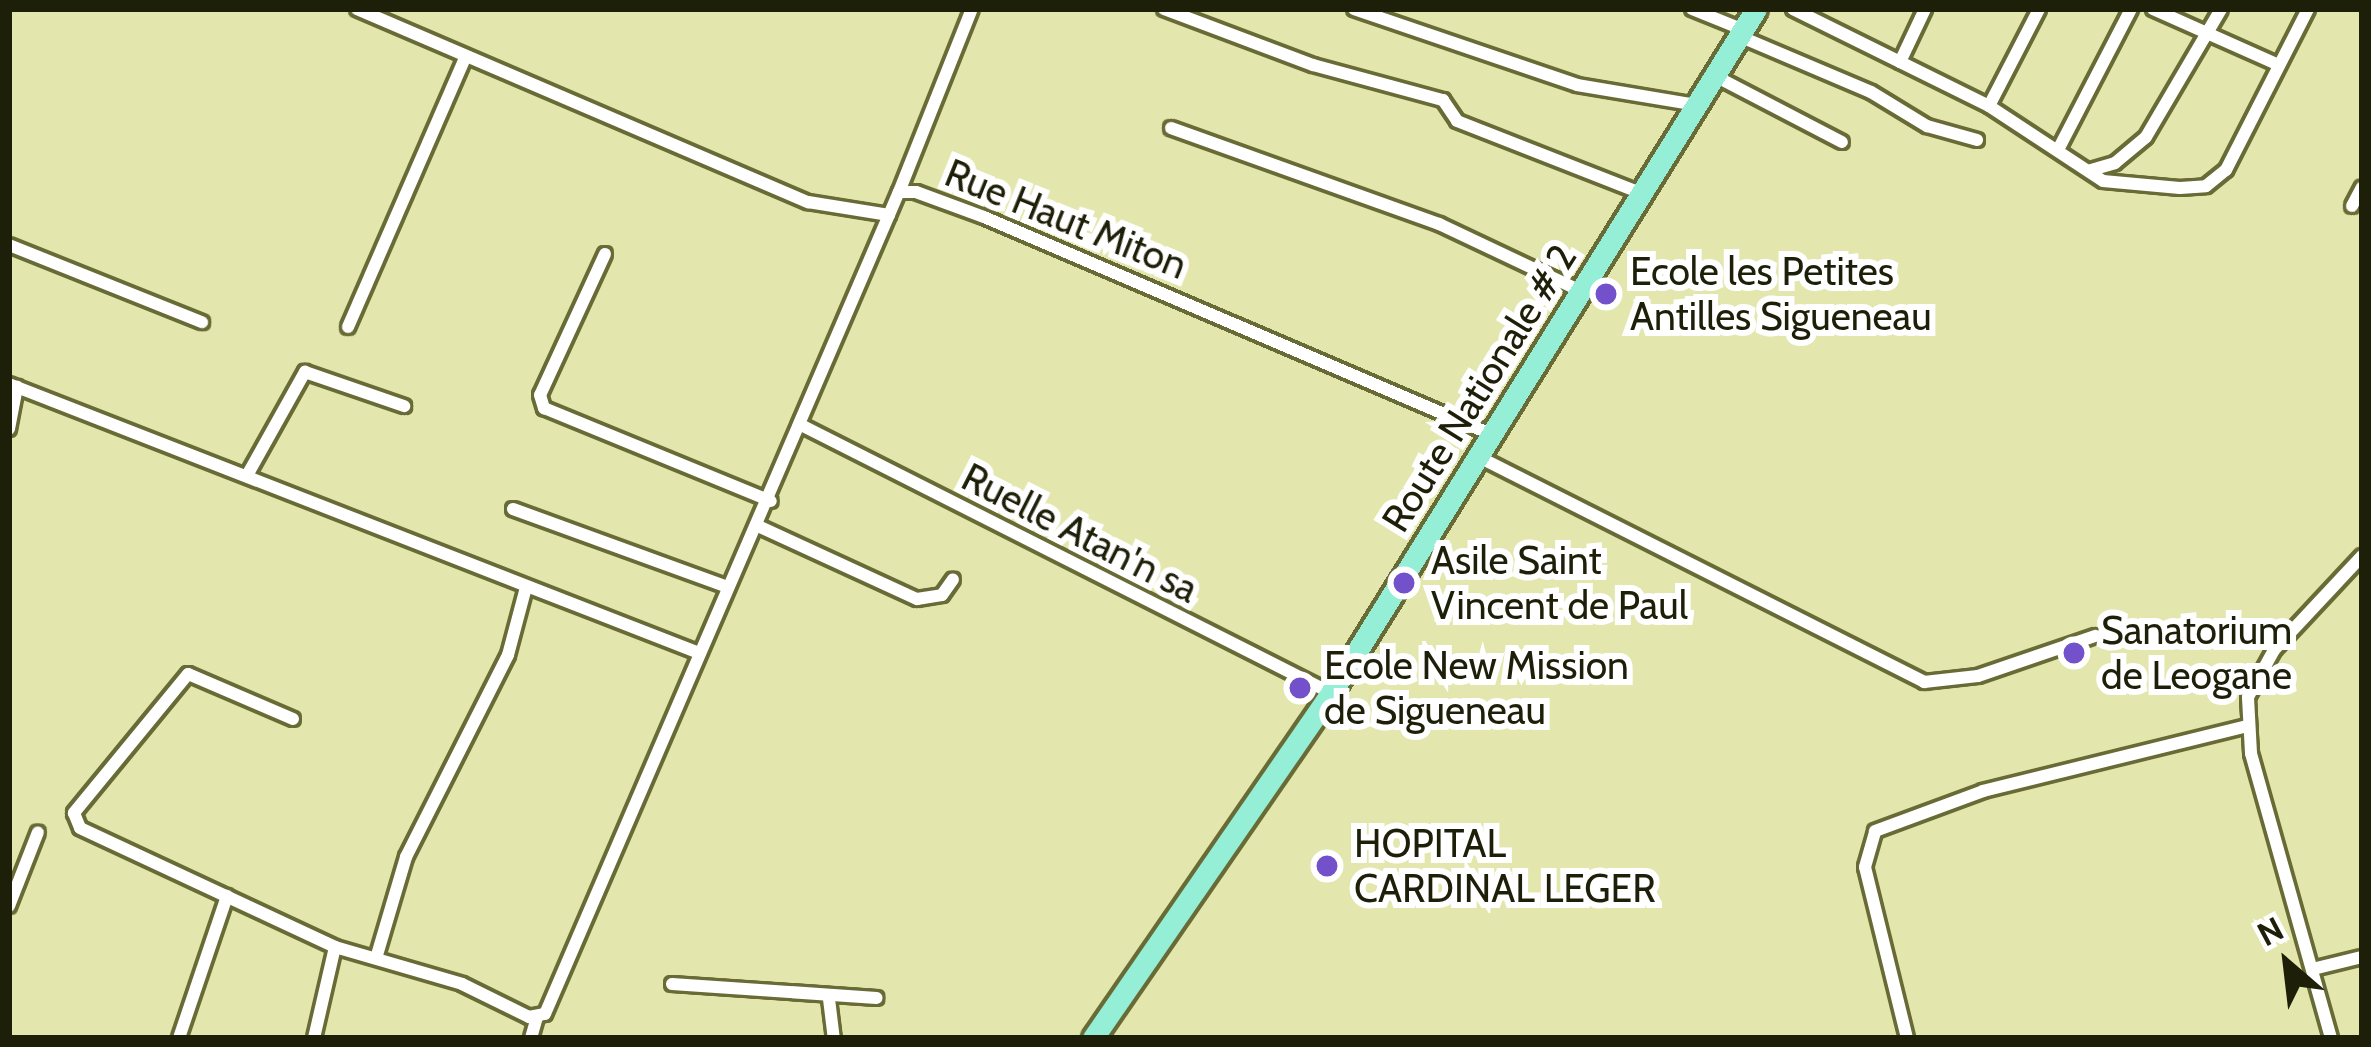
<!DOCTYPE html>
<html>
<head>
<meta charset="utf-8">
<style>
	body { margin:0 }
	#map { position:relative; width:2371px; height:1047px; overflow:hidden; background:#e3e7ae; font-family:Cabin,sans-serif }
	div>[style] { position:absolute }
	.roads { filter:drop-shadow(3px 0 #686b35) drop-shadow(-3px 0 #686b35) drop-shadow(0 3px #686b35) drop-shadow(0 -3px #686b35) }
	.minor>* { height:12px; margin:-6px; padding:0 6px; transform-origin:6px; border-radius:6px; background:#fff }
	.primary>* { height:21px; margin:-10.5px; padding:0 10.5px; transform-origin:10.5px; border-radius:10.5px; background:#95efd7 }
	.dots>* { width:33px; height:33px; translate:-50% -50%; box-sizing:border-box; border:6px solid #fff; border-radius:50% }
	span { translate:-50% -50%; white-space:nowrap; text-align:center; line-height:1.15; -webkit-text-stroke:12px #fff; paint-order:stroke }
	.street-label { font-size:39px; color:#1d1f08 }
	.poi-label { font-size:39px; color:#1d1f08 }
	.left { translate:0 -50%; text-align:left }
	.frame { position:absolute; inset:0; border:12px solid #1d1f08; pointer-events:none }
	.north { position:absolute; left:2227px; top:903px; width:120px; height:120px; -webkit-text-stroke:9px #fff; paint-order:stroke; rotate:332deg; font-size:33px; font-weight:700; line-height:48px; text-align:center; color:#1d1f08 }
	.north::after { content:''; display:block; margin:auto; width:42px; height:54px; background:#1d1f08; clip-path:polygon(50% 0,100% 100%,50% 72%,0 100%) }
</style>
</head>
<body>
<div id="map">
	<div class="roads">
		<div class="minor">
			<i style="left:357px;top:9px;width:491px;rotate:23.2deg"></i>
			<i style="left:808px;top:202px;width:82px;rotate:9.1deg"></i>
			<i style="left:889px;top:215px;width:25px;rotate:-67deg"></i>
			<i style="left:899px;top:192px;width:17px"></i>
			<i style="left:916px;top:192px;width:72px;rotate:20.2deg"></i>
			<i style="left:984px;top:217px;width:554px;rotate:23.19deg"></i>
			<i style="left:1164px;top:9px;width:159px;rotate:20.6deg"></i>
			<i style="left:1313px;top:65px;width:135px;rotate:15.1deg"></i>
			<i style="left:1443px;top:100px;width:25px;rotate:56deg"></i>
			<i style="left:1457px;top:121px;width:198px;rotate:21.4deg"></i>
			<i style="left:1354px;top:9px;width:236px;rotate:18.8deg"></i>
			<i style="left:1577px;top:85px;width:122px;rotate:9.5deg"></i>
			<i style="left:1692px;top:9px;width:56px;rotate:22deg"></i>
			<i style="left:1793px;top:9px;width:219px;rotate:26.3deg"></i>
			<i style="left:1989px;top:106px;width:136px;rotate:33.3deg"></i>
			<i style="left:2103px;top:181px;width:77px;rotate:5.2deg"></i>
			<i style="left:2180px;top:188px;width:26px;rotate:-4deg"></i>
			<i style="left:2206px;top:186px;width:26px;rotate:-39deg"></i>
			<i style="left:2226px;top:170px;width:181px;rotate:-63deg"></i>
			<i style="left:2153px;top:9px;width:138px;rotate:24deg"></i>
			<i style="left:1739px;top:36px;width:143px;rotate:23deg"></i>
			<i style="left:1871px;top:92px;width:66px;rotate:31.3deg"></i>
			<i style="left:1927px;top:126px;width:52px;rotate:15.6deg"></i>
			<i style="left:1900px;top:62px;width:59px;rotate:-64.7deg"></i>
			<i style="left:1715px;top:76px;width:143px;rotate:27.5deg"></i>
			<i style="left:1989px;top:106px;width:109px;rotate:-62.7deg"></i>
			<i style="left:1171px;top:128px;width:285px;rotate:19.7deg"></i>
			<i style="left:1439px;top:224px;width:157px;rotate:25.3deg"></i>
			<i style="left:2059px;top:148px;width:157px;rotate:-62.6deg"></i>
			<i style="left:2091px;top:170px;width:25px;rotate:-16deg"></i>
			<i style="left:2115px;top:163px;width:40px;rotate:-40deg"></i>
			<i style="left:2146px;top:137px;width:148px;rotate:-59.6deg"></i>
			<i style="left:899px;top:192px;width:197px;rotate:-68.3deg"></i>
			<i style="left:2352px;top:206px;width:21px;rotate:-62deg"></i>
			<i style="left:9px;top:245px;width:208px;rotate:21.8deg"></i>
			<i style="left:605px;top:254px;width:155px;rotate:114.7deg"></i>
			<i style="left:540px;top:395px;width:14px;rotate:73deg"></i>
			<i style="left:544px;top:408px;width:245px;rotate:22.3deg"></i>
			<i style="left:348px;top:327px;width:293px;rotate:-66.5deg"></i>
			<i style="left:9px;top:384px;width:741px;rotate:21.3deg"></i>
			<i style="left:803px;top:426px;width:592px;rotate:26.82deg"></i>
			<i style="left:9px;top:429px;width:43px;rotate:-79.2deg"></i>
			<i style="left:1479px;top:457px;width:499px;rotate:26.8deg"></i>
			<i style="left:1924px;top:682px;width:54px;rotate:-6.3deg"></i>
			<i style="left:1978px;top:676px;width:124px;rotate:-18.9deg"></i>
			<i style="left:249px;top:472px;width:115px;rotate:-60.8deg"></i>
			<i style="left:305px;top:372px;width:105px;rotate:19deg"></i>
			<i style="left:513px;top:509px;width:228px;rotate:20deg"></i>
			<i style="left:758px;top:526px;width:175px;rotate:24.7deg"></i>
			<i style="left:917px;top:599px;width:25px;rotate:-9deg"></i>
			<i style="left:942px;top:595px;width:19px;rotate:-55deg"></i>
			<i style="left:293px;top:719px;width:114px;rotate:-156.8deg"></i>
			<i style="left:188px;top:674px;width:180px;rotate:129.4deg"></i>
			<i style="left:74px;top:813px;width:16px;rotate:68deg"></i>
			<i style="left:80px;top:828px;width:281px;rotate:25deg"></i>
			<i style="left:335px;top:947px;width:93px;rotate:103deg"></i>
			<i style="left:9px;top:906px;width:79px;rotate:-68.6deg"></i>
			<i style="left:335px;top:947px;width:132px;rotate:16.2deg"></i>
			<i style="left:462px;top:984px;width:75px;rotate:26.2deg"></i>
			<i style="left:529px;top:1017px;width:16px;rotate:-11deg"></i>
			<i style="left:545px;top:1014px;width:870px;rotate:-66.71deg"></i>
			<i style="left:377px;top:955px;width:102px;rotate:-73.5deg"></i>
			<i style="left:406px;top:857px;width:226px;rotate:-63.2deg"></i>
			<i style="left:508px;top:655px;width:66px;rotate:-75.1deg"></i>
			<i style="left:2313px;top:969px;width:50px;rotate:-13.8deg"></i>
			<i style="left:672px;top:984px;width:205px;rotate:3.9deg"></i>
			<i style="left:829px;top:999px;width:39px;rotate:83deg"></i>
			<i style="left:179px;top:1038px;width:150px;rotate:-71.3deg"></i>
			<i style="left:531px;top:1038px;width:22px;rotate:-74deg"></i>
			<i style="left:1907px;top:1038px;width:176px;rotate:-103.8deg"></i>
			<i style="left:1865px;top:867px;width:37px;rotate:-74deg"></i>
			<i style="left:1875px;top:831px;width:115px;rotate:-20.3deg"></i>
			<i style="left:1983px;top:791px;width:272px;rotate:-13.8deg"></i>
			<i style="left:2331px;top:1038px;width:296px;rotate:-105.7deg"></i>
			<i style="left:2251px;top:753px;width:56px;rotate:-93.1deg"></i>
			<i style="left:2248px;top:697px;width:54px;rotate:-61deg"></i>
			<i style="left:2274px;top:650px;width:129px;rotate:-46.9deg"></i>
		</div>
		<div class="primary">
			<i style="left:1093px;top:1038px;width:419px;rotate:-55.4deg"></i>
			<i style="left:1331px;top:693px;width:805px;rotate:-58.15deg"></i>
		</div>
	</div>
	<div class="dots">
		<i style="left:1606px;top:294px;background:#7251ca"></i>
		<i style="left:1404px;top:583px;background:#7251ca"></i>
		<i style="left:2074px;top:653px;background:#7251ca"></i>
		<i style="left:1300px;top:688px;background:#7251ca"></i>
		<i style="left:1327px;top:866px;background:#7251ca"></i>
	</div>
	<div class="street-label">
		<span style="left:1066px;top:219px;rotate:22deg">Rue Haut Miton</span>
		<span style="left:1479px;top:388px;rotate:-58deg">Route Nationale # 2</span>
		<span style="left:1080px;top:533px;rotate:27deg">Ruelle Atan'n sa</span>
	</div>
	<div class="poi-label">
		<span class="left" style="left:1630px;top:294px">Ecole les Petites<br>Antilles Sigueneau</span>
		<span class="left" style="left:1431px;top:583px">Asile Saint<br>Vincent de Paul</span>
		<span class="left" style="left:2101px;top:653px">Sanatorium<br>de Leogane</span>
		<span class="left" style="left:1324px;top:688px">Ecole New Mission<br>de Sigueneau</span>
		<span class="left" style="left:1354px;top:866px">HOPITAL<br>CARDINAL LEGER</span>
	</div>
	<div class="frame"></div>
	<div class="north">N</div>
</div>
</body>
</html>
